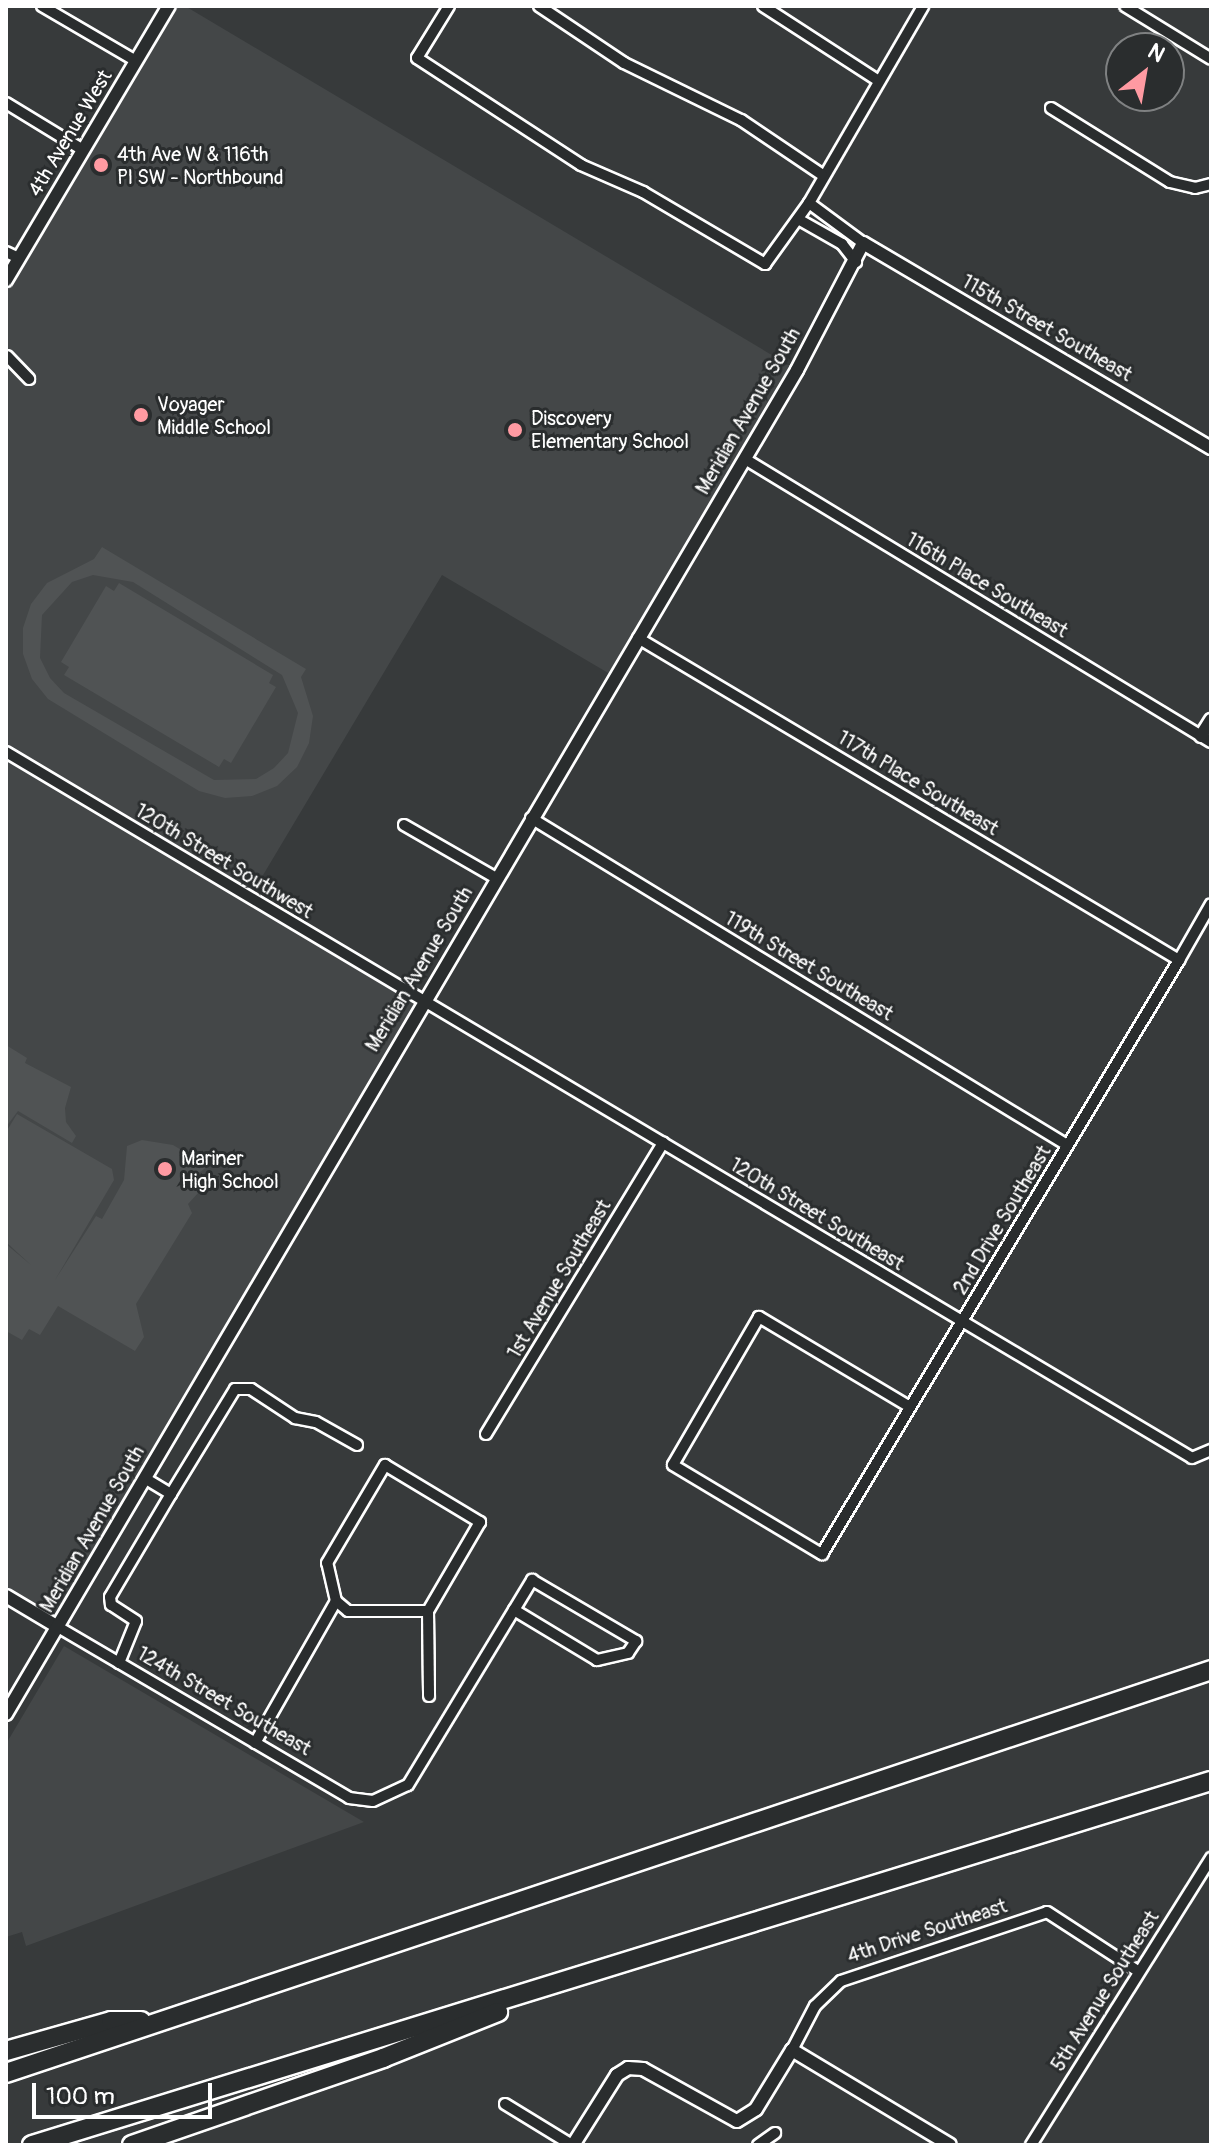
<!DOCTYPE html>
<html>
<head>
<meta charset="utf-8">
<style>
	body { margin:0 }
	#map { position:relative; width:1217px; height:2151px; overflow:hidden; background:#373a3b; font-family:Pangolin,sans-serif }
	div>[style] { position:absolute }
	.built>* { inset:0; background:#444748 }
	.green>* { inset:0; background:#505354 }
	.roads { filter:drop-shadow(2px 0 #fff) drop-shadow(-2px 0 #fff) drop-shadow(0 2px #fff) drop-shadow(0 -2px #fff) }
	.minor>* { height:10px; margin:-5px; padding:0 5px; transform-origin:5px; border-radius:5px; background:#2a2d2e }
	.tertiary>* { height:12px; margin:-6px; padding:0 6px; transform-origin:6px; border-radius:6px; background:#2a2d2e }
	.motorway>* { height:18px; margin:-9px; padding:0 9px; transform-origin:9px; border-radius:9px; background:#2a2d2e }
	.dots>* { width:22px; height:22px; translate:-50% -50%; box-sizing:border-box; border:4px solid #2a2d2e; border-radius:50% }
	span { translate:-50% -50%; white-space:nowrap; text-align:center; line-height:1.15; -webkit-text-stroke:6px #2a2d2e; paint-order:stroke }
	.street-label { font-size:20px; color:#fff }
	.poi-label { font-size:20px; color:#fff }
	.left { translate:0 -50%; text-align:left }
	.frame { position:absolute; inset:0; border:8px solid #fff; pointer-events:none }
	.north { position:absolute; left:1105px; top:32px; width:80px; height:80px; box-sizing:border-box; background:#2a2d2e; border:2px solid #7f8182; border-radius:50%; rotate:31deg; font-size:22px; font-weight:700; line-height:32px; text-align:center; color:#fff }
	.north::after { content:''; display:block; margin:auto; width:28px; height:36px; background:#ff9aa2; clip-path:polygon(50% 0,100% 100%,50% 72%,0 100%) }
	.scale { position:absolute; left:32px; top:2083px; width:180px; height:36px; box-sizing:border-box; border:4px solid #fff; border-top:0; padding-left:10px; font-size:24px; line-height:28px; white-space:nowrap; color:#fff; -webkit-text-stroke:6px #2a2d2e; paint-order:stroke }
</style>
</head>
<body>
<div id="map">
	<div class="built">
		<i style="clip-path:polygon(169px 6px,185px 6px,797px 370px,615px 677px,442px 575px,250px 897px,422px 1002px,58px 1627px,6px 1596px,6px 280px)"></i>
		<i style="clip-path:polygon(64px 1646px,364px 1822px,26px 1946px,22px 1932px,6px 1937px,6px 1744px)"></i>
	</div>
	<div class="green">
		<i style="clip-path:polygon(evenodd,102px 547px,306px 669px,301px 677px,313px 716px,309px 743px,297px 767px,277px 786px,252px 796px,225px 798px,199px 791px,48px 699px,32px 679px,23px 654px,23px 628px,31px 604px,47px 583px,94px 559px,102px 547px,93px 575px,133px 582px,282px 675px,298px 713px,288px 753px,274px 768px,256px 779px,214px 780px,64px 693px,50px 678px,40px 658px,42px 615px,72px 582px,93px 575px)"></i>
		<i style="clip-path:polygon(119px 583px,273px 675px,269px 683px,276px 687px,231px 763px,224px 759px,219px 767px,64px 675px,69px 667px,61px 662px,106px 586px,114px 591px)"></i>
		<i style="clip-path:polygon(6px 1045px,27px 1058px,25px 1063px,71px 1087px,65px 1108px,66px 1122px,76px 1136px,72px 1143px,18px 1111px,6px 1127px)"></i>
		<i style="clip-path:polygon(17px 1114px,112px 1169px,114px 1180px,55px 1280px,96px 1216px,102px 1219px,124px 1180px,127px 1146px,142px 1140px,173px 1145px,208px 1166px,187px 1182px,199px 1192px,188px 1204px,192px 1213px,136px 1304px,144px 1337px,135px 1351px,58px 1306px,40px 1335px,29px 1329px,22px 1340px,6px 1331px,6px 1244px,31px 1265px,6px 1242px,6px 1132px)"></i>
	</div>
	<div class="roads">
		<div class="minor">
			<i style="left:42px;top:6px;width:109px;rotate:30.3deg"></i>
			<i style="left:449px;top:6px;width:61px;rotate:121.6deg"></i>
			<i style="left:417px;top:58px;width:196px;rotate:33.1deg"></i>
			<i style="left:581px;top:165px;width:68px;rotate:23.5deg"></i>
			<i style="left:643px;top:192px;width:142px;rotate:30.5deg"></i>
			<i style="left:765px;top:264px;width:75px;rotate:-54.2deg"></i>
			<i style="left:809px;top:203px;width:228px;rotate:-59.9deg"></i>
			<i style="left:539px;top:6px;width:102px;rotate:33.8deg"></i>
			<i style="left:624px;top:63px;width:130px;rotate:26deg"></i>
			<i style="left:741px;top:120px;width:97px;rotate:34deg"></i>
			<i style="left:763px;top:6px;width:135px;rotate:32.9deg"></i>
			<i style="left:1125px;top:6px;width:101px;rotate:31.6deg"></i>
			<i style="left:6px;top:103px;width:90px;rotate:31.4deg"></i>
			<i style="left:1051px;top:108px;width:140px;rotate:31.9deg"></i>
			<i style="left:1170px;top:182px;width:26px;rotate:13deg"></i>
			<i style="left:1195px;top:188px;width:16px;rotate:-14deg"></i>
			<i style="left:809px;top:203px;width:67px;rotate:36.5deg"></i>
			<i style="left:798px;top:219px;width:51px;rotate:29.6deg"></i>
			<i style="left:842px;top:244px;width:23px;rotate:52deg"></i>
			<i style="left:6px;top:252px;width:14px;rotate:25deg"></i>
			<i style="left:7px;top:356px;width:32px;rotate:46deg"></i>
			<i style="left:745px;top:459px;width:545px;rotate:31.27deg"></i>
			<i style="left:638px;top:638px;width:630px;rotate:30.76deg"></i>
			<i style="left:6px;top:752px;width:1380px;rotate:30.76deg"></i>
			<i style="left:1192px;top:1458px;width:21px;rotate:-23deg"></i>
			<i style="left:531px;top:818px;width:628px;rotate:31.39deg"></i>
			<i style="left:404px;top:825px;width:106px;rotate:29.9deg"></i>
			<i style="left:910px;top:1407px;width:176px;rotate:-149.2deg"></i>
			<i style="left:759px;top:1317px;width:171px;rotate:120.2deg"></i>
			<i style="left:673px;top:1465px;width:174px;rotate:30.9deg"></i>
			<i style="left:822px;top:1554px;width:693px;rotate:-58.99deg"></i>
			<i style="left:1179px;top:960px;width:64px;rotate:-60.3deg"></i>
			<i style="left:486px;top:1434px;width:341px;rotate:-58.7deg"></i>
			<i style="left:171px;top:1494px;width:123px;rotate:-58.6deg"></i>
			<i style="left:235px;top:1389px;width:16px"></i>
			<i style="left:251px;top:1389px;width:53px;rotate:33.4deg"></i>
			<i style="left:295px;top:1418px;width:21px;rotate:11deg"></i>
			<i style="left:316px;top:1422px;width:47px;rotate:29.3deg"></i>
			<i style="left:428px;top:1611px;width:85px;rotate:89.3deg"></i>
			<i style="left:58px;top:1627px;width:338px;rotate:30.4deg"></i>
			<i style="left:349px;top:1798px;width:24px;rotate:7deg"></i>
			<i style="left:373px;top:1801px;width:38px;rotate:-25deg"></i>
			<i style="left:408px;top:1785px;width:240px;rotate:-58.8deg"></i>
			<i style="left:532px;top:1580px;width:121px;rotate:30.4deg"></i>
			<i style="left:636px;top:1641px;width:14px;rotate:124deg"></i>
			<i style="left:628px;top:1653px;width:32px;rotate:167deg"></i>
			<i style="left:597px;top:1660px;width:97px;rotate:-148.9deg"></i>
			<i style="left:119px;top:1663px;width:45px;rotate:-68deg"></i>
			<i style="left:136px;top:1621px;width:30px;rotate:-147deg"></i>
			<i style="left:111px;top:1605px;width:8px;rotate:-97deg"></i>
			<i style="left:110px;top:1597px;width:120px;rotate:-59.4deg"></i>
			<i style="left:171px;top:1494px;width:31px;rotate:-149deg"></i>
			<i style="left:255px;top:1743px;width:163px;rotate:-60.3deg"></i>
			<i style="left:336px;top:1601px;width:39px;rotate:-103deg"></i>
			<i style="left:327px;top:1563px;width:114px;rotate:-59.4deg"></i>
			<i style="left:385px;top:1465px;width:111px;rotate:31deg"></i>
			<i style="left:480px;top:1522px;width:103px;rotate:120.3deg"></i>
			<i style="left:428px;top:1611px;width:80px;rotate:180deg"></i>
			<i style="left:348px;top:1611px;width:16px;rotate:-140deg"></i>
			<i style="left:792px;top:2050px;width:50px;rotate:-62.4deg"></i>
			<i style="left:815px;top:2006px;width:36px;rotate:-44deg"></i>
			<i style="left:841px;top:1981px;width:217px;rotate:-18.5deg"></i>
			<i style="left:1047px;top:1912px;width:108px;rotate:33deg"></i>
			<i style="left:505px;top:2104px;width:79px;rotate:31.5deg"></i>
			<i style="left:758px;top:2145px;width:21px;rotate:-35deg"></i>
			<i style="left:1031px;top:2145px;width:339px;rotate:-57.9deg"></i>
		</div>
		<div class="tertiary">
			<i style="left:6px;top:280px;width:319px;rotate:-59.3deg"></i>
			<i style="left:1201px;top:736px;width:19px;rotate:-58deg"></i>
			<i style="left:6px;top:1596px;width:61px;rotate:30.8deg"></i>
			<i style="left:6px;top:1714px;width:1559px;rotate:-59.52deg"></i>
			<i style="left:797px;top:370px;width:143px;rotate:-62.5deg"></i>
			<i style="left:863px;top:243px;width:404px;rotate:30.5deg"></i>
			<i style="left:573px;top:2145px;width:83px;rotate:-57.8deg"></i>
			<i style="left:617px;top:2075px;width:13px;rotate:-32deg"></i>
			<i style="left:628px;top:2068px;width:15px;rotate:4deg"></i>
			<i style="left:643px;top:2069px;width:107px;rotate:29deg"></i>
			<i style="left:737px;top:2121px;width:22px;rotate:-32deg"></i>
			<i style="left:756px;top:2109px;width:69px;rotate:-58.6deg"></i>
			<i style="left:792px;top:2050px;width:184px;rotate:31deg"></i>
		</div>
		<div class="motorway">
			<i style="left:6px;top:2051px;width:109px;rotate:-15.9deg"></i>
			<i style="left:111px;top:2021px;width:30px"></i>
			<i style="left:6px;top:2073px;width:1271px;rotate:-18.49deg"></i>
			<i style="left:32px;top:2145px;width:1234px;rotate:-17.16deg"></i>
			<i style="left:132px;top:2145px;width:266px;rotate:-19.1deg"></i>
			<i style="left:383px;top:2058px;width:124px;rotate:-21.8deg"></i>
		</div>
	</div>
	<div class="dots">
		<i style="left:101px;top:165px;background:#ff9aa2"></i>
		<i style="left:141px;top:415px;background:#ff9aa2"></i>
		<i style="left:515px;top:430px;background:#ff9aa2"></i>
		<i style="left:165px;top:1169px;background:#ff9aa2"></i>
	</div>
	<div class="street-label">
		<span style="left:70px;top:133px;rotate:-59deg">4th Avenue West</span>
		<span style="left:1047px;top:328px;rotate:30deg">115th Street Southeast</span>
		<span style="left:748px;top:411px;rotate:-60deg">Meridian Avenue South</span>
		<span style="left:987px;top:585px;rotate:31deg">116th Place Southeast</span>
		<span style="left:918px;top:783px;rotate:31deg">117th Place Southeast</span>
		<span style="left:224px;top:861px;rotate:31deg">120th Street Southwest</span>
		<span style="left:809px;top:966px;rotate:31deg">119th Street Southeast</span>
		<span style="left:419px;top:969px;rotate:-59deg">Meridian Avenue South</span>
		<span style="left:817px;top:1214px;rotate:31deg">120th Street Southeast</span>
		<span style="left:1002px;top:1220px;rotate:-59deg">2nd Drive Southeast</span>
		<span style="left:559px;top:1279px;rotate:-59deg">1st Avenue Southeast</span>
		<span style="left:92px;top:1529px;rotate:-60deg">Meridian Avenue South</span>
		<span style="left:224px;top:1701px;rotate:30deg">124th Street Southeast</span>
		<span style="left:927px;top:1931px;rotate:-18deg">4th Drive Southeast</span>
		<span style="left:1105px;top:1991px;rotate:-58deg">5th Avenue Southeast</span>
	</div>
	<div class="poi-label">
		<span class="left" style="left:117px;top:166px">4th Ave W &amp; 116th<br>Pl SW - Northbound</span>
		<span class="left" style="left:157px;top:416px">Voyager<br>Middle School</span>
		<span class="left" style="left:531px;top:430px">Discovery<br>Elementary School</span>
		<span class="left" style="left:181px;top:1170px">Mariner<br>High School</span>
	</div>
	<div class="frame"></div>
	<div class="north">N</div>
	<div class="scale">100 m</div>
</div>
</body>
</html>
